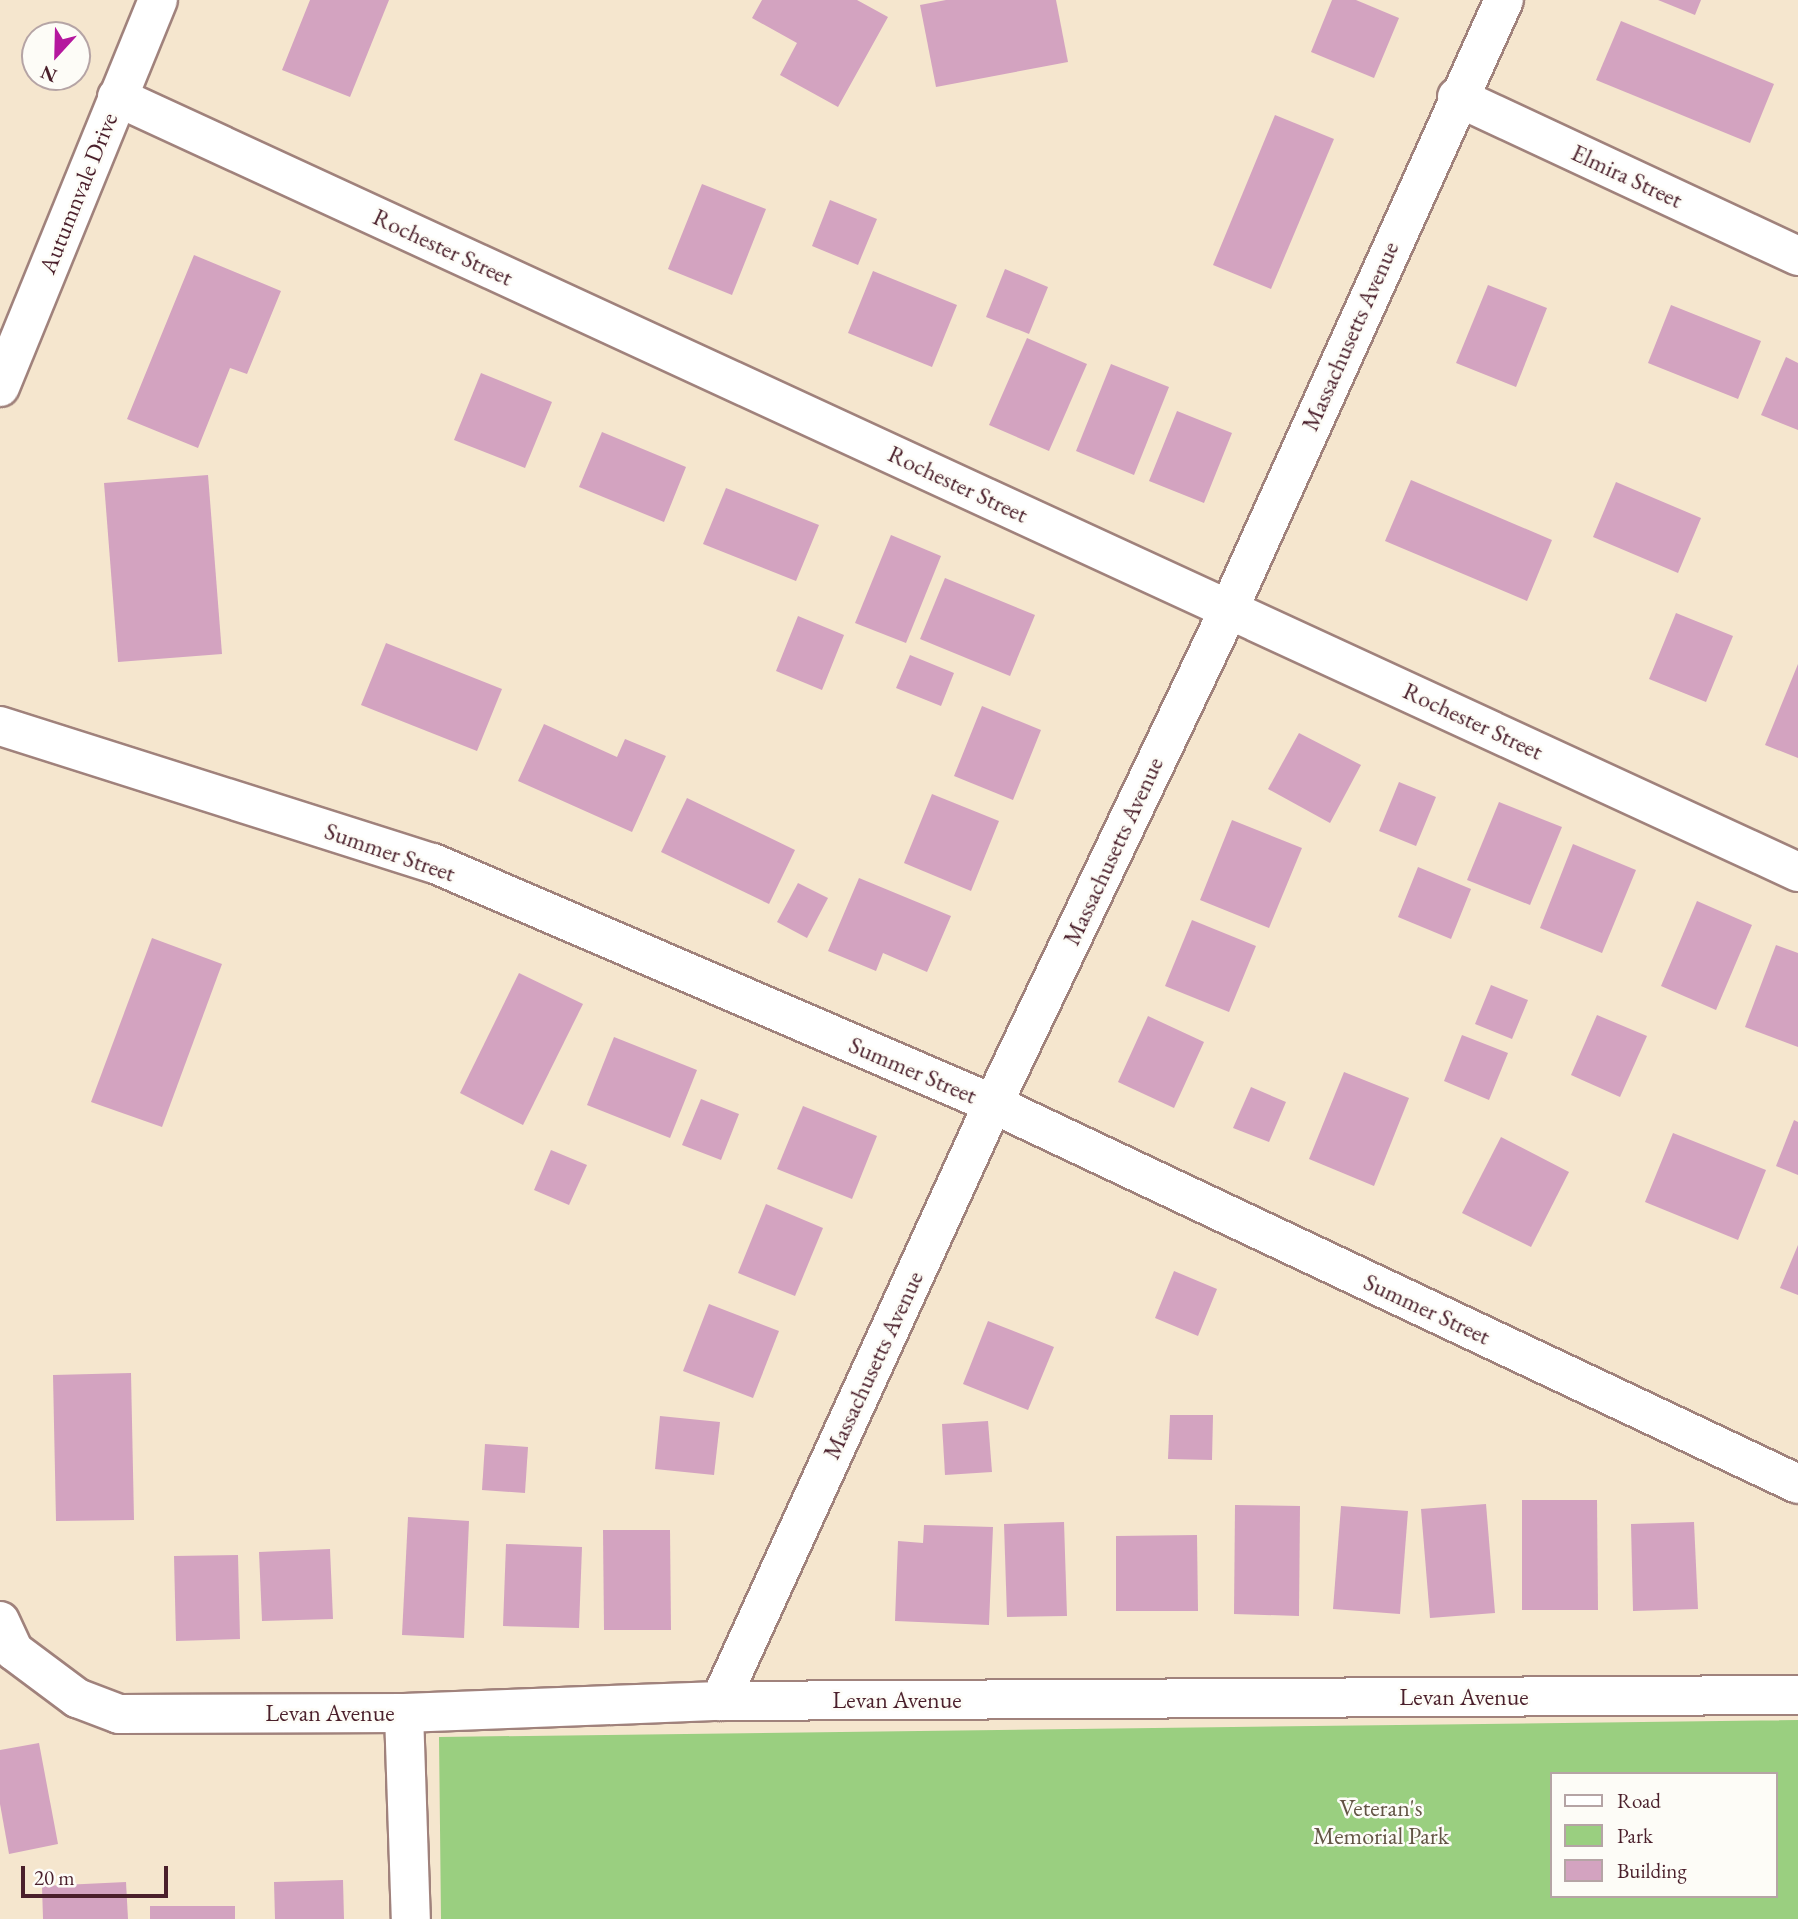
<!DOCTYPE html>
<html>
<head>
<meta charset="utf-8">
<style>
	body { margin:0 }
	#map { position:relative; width:1798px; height:1919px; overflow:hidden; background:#f5e6ce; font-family:"EB Garamond",serif }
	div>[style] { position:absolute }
	.green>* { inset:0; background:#9acf80 }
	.building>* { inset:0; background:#d3a3c0 }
	.roads { filter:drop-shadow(2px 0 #a0827c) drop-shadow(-2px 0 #a0827c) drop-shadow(0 2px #a0827c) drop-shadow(0 -2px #a0827c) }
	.street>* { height:38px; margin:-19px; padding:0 19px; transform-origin:19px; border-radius:19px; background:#fff }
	span { translate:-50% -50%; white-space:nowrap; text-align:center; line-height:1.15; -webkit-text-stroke:5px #fdfcf7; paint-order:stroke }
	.street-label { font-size:24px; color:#4a1f2b }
	.park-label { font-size:24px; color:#625444 }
	.legend { position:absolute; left:1550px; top:1772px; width:228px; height:126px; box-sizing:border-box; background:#fdfcf7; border:2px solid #b5a4a5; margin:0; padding:9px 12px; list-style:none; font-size:21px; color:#4a1f2b }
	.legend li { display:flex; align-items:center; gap:14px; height:35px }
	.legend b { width:35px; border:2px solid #b5a4a5 }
	.north { position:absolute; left:21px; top:21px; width:70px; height:70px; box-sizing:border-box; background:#fdfcf7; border:2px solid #b5a4a5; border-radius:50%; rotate:202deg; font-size:19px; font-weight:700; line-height:28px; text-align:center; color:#4a1f2b }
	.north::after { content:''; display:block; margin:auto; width:24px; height:32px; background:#b5179e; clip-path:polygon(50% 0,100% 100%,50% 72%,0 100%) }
	.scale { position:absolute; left:21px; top:1866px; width:147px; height:32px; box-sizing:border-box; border:4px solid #4a1f2b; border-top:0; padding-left:9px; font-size:21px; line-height:24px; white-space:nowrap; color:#4a1f2b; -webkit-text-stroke:5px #fdfcf7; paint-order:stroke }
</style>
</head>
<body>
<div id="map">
	<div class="green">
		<i style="clip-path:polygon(evenodd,1798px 1720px,1798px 1919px,441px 1919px,439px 1737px,1798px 1720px,1551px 1774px,1775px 1774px,1775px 1896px,1551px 1896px,1551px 1774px)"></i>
	</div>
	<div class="building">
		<i style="clip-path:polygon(310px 0,389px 0,350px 97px,282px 70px)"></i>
		<i style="clip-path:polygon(762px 0,857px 0,888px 17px,838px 107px,780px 75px,797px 43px,752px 18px)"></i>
		<i style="clip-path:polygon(946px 0,1056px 0,1068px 62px,936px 87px,920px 5px)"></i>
		<i style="clip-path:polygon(1332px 0,1356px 0,1399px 18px,1374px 78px,1311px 52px)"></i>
		<i style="clip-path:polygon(1658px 0,1701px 0,1695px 15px)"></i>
		<i style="clip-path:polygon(1621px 21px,1774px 84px,1750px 143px,1596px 80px)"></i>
		<i style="clip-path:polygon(1275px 115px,1334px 139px,1271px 289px,1213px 265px)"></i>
		<i style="clip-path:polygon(702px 184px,766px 209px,732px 295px,668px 269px)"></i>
		<i style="clip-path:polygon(830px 200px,877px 219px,858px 265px,812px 246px)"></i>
		<i style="clip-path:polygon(194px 255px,281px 291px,247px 374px,230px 368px,198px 448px,127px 419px)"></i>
		<i style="clip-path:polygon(1005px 269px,1048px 287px,1029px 334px,986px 317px)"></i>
		<i style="clip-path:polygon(873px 271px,957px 305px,932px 367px,848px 333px)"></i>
		<i style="clip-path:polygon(1488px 285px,1547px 308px,1516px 387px,1456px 363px)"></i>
		<i style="clip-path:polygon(1671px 305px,1761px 341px,1738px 399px,1648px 363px)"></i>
		<i style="clip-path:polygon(1027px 338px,1087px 364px,1049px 451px,989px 425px)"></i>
		<i style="clip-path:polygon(1786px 357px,1798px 363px,1798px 430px,1761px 415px)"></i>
		<i style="clip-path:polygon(1111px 364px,1169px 387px,1134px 475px,1076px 451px)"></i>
		<i style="clip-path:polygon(481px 373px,552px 402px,525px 468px,454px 440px)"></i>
		<i style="clip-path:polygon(1177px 411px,1232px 433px,1204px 503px,1149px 481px)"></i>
		<i style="clip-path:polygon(602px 432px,686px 467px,664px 522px,579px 487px)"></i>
		<i style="clip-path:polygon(208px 475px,222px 654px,118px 662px,104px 483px)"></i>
		<i style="clip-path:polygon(1411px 480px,1552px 540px,1527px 601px,1385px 541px)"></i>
		<i style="clip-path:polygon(1616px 482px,1701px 518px,1678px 573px,1593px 537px)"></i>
		<i style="clip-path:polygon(726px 488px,819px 525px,796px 581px,703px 544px)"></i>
		<i style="clip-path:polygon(891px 535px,941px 556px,906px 643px,855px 623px)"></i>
		<i style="clip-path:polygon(945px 578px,1035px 615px,1010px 676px,920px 639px)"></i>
		<i style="clip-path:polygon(1676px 613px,1733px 636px,1706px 702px,1649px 679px)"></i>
		<i style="clip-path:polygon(798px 616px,844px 635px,822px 690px,776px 671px)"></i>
		<i style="clip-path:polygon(386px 643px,502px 689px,477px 751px,361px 705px)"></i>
		<i style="clip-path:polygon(910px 655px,954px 673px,941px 706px,896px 688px)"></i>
		<i style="clip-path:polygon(1798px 664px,1798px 758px,1765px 745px)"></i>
		<i style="clip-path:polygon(982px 706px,1041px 730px,1013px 800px,954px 776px)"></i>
		<i style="clip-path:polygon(544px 724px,617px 757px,625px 739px,666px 756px,632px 832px,518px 781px)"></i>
		<i style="clip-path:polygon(1299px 733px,1361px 765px,1330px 823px,1268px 789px)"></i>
		<i style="clip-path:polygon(1399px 782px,1436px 797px,1416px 846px,1379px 831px)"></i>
		<i style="clip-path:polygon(932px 794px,999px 821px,971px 891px,904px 863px)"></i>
		<i style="clip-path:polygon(687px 798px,795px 850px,769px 904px,661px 852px)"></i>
		<i style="clip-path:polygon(1499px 802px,1562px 827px,1530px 905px,1467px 880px)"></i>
		<i style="clip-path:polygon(1232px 820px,1302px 848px,1269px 928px,1200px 900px)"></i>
		<i style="clip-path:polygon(1573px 844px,1636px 870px,1602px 953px,1540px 928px)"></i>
		<i style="clip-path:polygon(1418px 867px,1471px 889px,1451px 939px,1398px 917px)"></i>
		<i style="clip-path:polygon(859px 878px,951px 916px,927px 972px,883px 953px,876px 971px,828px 951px)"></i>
		<i style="clip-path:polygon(798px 883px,828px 898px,807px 938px,777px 922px)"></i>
		<i style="clip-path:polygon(1697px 901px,1752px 925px,1716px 1010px,1661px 986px)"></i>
		<i style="clip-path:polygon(1192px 920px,1256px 946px,1229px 1012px,1165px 986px)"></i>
		<i style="clip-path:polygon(152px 938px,222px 964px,162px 1127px,91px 1102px)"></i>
		<i style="clip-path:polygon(1776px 945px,1798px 953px,1798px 1047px,1745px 1027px)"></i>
		<i style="clip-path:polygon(519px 973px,583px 1004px,523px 1125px,460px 1093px)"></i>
		<i style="clip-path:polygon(1491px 985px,1528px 1000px,1512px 1039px,1475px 1024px)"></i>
		<i style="clip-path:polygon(1597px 1015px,1647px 1036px,1620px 1097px,1571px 1075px)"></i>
		<i style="clip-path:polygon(1148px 1016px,1204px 1042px,1174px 1108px,1118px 1082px)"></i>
		<i style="clip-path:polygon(1462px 1035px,1508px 1053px,1489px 1100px,1444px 1081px)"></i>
		<i style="clip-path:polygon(614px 1037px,697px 1070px,670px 1138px,587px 1105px)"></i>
		<i style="clip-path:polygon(1344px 1072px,1409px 1098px,1374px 1186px,1309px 1159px)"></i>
		<i style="clip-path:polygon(1251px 1087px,1286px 1102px,1269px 1142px,1233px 1128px)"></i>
		<i style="clip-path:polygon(701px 1099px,739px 1114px,721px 1160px,682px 1145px)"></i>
		<i style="clip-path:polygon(803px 1106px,877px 1136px,852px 1199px,777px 1169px)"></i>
		<i style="clip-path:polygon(1794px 1120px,1798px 1122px,1798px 1175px,1776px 1166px)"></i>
		<i style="clip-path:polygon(1673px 1133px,1766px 1170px,1738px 1240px,1645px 1202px)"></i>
		<i style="clip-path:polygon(1501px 1137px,1569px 1172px,1531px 1247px,1462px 1213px)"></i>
		<i style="clip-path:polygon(551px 1150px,587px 1165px,569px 1205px,534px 1190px)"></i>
		<i style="clip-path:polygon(766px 1204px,823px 1228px,795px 1296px,738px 1273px)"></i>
		<i style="clip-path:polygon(1798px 1245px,1798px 1295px,1780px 1288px)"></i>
		<i style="clip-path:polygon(1174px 1271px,1217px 1289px,1198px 1336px,1155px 1318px)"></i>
		<i style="clip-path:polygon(709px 1304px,779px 1331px,753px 1398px,683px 1371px)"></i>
		<i style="clip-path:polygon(988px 1321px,1054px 1347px,1028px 1410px,963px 1384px)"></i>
		<i style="clip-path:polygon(131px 1373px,134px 1520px,56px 1521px,53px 1375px)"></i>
		<i style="clip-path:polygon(1170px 1415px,1213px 1415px,1212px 1460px,1168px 1459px)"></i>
		<i style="clip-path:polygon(660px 1416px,720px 1422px,714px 1475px,655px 1469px)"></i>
		<i style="clip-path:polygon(988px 1421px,992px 1472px,945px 1475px,942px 1424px)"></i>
		<i style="clip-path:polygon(485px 1444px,528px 1447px,525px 1493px,482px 1490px)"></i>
		<i style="clip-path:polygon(1522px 1500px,1597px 1500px,1598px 1610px,1522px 1610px)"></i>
		<i style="clip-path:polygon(1486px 1504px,1495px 1613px,1430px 1618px,1421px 1509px)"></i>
		<i style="clip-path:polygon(1235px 1505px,1300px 1506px,1299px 1616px,1234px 1614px)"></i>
		<i style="clip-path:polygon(1341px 1506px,1408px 1511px,1400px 1614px,1333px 1609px)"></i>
		<i style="clip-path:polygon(408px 1517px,469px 1521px,464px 1638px,402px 1635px)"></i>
		<i style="clip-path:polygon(1064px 1522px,1067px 1616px,1007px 1617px,1004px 1524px)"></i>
		<i style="clip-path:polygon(1694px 1522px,1698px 1609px,1633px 1611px,1631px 1524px)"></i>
		<i style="clip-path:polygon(924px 1525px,993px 1527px,989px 1625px,895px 1621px,898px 1541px,923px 1543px)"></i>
		<i style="clip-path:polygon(603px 1530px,670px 1530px,671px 1630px,604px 1630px)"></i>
		<i style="clip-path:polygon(1197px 1535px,1198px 1611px,1116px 1611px,1116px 1536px)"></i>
		<i style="clip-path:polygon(506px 1544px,582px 1547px,579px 1628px,503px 1626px)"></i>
		<i style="clip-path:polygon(330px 1549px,333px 1619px,262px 1621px,259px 1552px)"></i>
		<i style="clip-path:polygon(238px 1555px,240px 1639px,176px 1641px,174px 1556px)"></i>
		<i style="clip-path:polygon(39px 1743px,58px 1844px,9px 1854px,0 1804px,0 1750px)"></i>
		<i style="clip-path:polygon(343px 1880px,344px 1919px,275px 1919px,274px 1882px)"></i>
		<i style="clip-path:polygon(126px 1882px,128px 1919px,43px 1919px,42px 1886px)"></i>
		<i style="clip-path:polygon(150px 1906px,235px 1906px,235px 1919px,150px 1919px)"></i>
	</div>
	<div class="roads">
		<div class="street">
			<i style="left:117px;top:97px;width:1851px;rotate:24.75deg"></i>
			<i style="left:1457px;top:97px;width:376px;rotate:25deg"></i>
			<i style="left:0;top:387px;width:418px;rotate:-67.8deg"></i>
			<i style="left:0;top:726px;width:454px;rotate:17.6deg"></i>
			<i style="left:433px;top:863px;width:610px;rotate:23.28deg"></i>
			<i style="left:993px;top:1104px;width:890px;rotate:25.27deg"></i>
			<i style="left:0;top:1621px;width:33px;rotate:65deg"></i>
			<i style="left:14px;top:1651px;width:79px;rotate:36.7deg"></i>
			<i style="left:77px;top:1698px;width:45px;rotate:20.9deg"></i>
			<i style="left:119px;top:1714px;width:285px;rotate:-0.2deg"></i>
			<i style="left:404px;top:1713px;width:316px;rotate:-2.2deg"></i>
			<i style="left:720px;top:1701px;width:1078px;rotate:-0.32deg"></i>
			<i style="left:720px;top:1701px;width:656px;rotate:-65.43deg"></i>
			<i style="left:993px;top:1104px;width:548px;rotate:-64.51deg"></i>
			<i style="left:1229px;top:609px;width:668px;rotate:-65.7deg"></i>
			<i style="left:404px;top:1713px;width:206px;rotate:88.1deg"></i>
		</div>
	</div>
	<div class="street-label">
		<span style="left:1627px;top:176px;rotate:25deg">Elmira Street</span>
		<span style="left:78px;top:193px;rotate:-68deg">Autumnvale Drive</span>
		<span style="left:443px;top:247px;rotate:25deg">Rochester Street</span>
		<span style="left:1350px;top:336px;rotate:-66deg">Massachusetts Avenue</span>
		<span style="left:958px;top:484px;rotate:25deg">Rochester Street</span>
		<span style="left:1473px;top:721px;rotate:25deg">Rochester Street</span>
		<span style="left:1113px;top:851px;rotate:-65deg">Massachusetts Avenue</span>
		<span style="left:390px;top:852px;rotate:19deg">Summer Street</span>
		<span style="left:913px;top:1070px;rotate:23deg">Summer Street</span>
		<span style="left:1427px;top:1309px;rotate:25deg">Summer Street</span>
		<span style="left:873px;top:1365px;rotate:-65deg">Massachusetts Avenue</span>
		<span style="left:1464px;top:1697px">Levan Avenue</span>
		<span style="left:897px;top:1700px">Levan Avenue</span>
		<span style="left:330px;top:1713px">Levan Avenue</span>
	</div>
	<div class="park-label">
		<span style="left:1381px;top:1822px">Veteran's<br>Memorial Park</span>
	</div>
	<ul class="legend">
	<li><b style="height:9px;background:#fff"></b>Road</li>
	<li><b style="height:19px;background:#9acf80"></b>Park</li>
	<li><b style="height:19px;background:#d3a3c0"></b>Building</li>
	</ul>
	<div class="north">N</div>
	<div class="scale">20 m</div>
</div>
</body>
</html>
